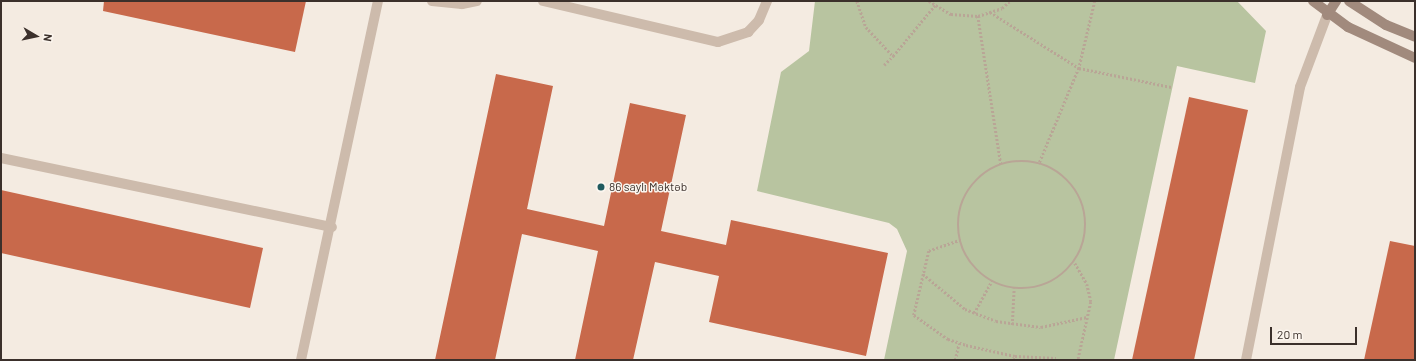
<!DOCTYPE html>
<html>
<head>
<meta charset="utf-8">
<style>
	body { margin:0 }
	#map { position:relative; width:1416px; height:361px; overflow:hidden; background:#f4ebe1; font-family:Barlow,sans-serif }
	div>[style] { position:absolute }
	.green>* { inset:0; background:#b8c4a0 }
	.building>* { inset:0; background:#c8694b }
	.path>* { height:2.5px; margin-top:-1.25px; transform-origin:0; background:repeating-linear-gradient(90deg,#b9a596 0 2px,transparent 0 4px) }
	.path>.ring { margin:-1.25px; padding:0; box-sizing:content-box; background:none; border:2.5px solid #b9a596; border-radius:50% }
	.service>* { height:10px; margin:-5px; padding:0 5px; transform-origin:5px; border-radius:5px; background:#cdbbac }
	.minor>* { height:10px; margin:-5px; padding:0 5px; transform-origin:5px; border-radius:5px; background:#cdbbac }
	.secondary>* { height:10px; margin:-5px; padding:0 5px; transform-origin:5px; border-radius:5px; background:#a18a7d }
	.dots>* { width:11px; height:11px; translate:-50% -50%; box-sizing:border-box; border:2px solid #fbf5ee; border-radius:50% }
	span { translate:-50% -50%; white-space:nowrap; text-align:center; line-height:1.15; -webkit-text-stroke:3px #fbf5ee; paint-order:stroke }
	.poi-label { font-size:12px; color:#3b302b }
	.left { translate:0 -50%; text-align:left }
	.frame { position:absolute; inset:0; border:2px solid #3b302b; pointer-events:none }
	.north { position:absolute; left:16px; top:16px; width:40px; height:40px; -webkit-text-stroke:3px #fbf5ee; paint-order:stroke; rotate:99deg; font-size:11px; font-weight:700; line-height:16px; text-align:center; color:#3b302b }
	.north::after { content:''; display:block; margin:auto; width:14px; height:18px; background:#3b302b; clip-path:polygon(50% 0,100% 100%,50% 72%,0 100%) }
	.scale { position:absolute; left:1270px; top:327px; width:87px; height:18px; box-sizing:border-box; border:2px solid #3b302b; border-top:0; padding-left:5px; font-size:12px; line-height:14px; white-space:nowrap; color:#3b302b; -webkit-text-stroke:3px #fbf5ee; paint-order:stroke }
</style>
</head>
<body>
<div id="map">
	<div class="green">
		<i style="clip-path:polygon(815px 1px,1237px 1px,1266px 31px,1255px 83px,1177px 66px,1114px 360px,884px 360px,907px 251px,897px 229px,889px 223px,757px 191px,781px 72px,809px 51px)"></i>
	</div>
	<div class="building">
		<i style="clip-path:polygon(104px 1px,306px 1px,295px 52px,103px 11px)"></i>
		<i style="clip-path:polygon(496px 74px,553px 86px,527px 209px,604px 226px,630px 103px,686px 115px,661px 231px,726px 245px,731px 220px,888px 253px,866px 356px,709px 322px,719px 276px,655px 262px,633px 360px,575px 360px,598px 251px,522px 234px,495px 360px,435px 360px)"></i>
		<i style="clip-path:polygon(1189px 97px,1248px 110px,1194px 360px,1132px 360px)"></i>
		<i style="clip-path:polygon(1px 190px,263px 248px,250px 308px,1px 253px)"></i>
		<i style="clip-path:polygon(1390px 241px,1415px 246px,1415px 360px,1364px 360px)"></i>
	</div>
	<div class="path">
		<i style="left:857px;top:1px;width:28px;rotate:71deg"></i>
		<i style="left:866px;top:27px;width:40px;rotate:47deg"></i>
		<i style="left:893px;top:56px;width:66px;rotate:-50.5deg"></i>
		<i style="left:929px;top:1px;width:26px;rotate:31deg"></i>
		<i style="left:951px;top:14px;width:27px;rotate:4deg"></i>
		<i style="left:978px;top:16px;width:25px;rotate:-18deg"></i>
		<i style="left:1002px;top:8px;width:11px;rotate:-41deg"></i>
		<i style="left:1095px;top:1px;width:69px;rotate:103.4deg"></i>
		<i style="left:1079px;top:68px;width:94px;rotate:11.7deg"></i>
		<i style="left:990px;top:12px;width:105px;rotate:32.2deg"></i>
		<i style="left:1079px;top:68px;width:104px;rotate:112.6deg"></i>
		<i style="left:978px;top:16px;width:150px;rotate:81.2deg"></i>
		<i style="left:884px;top:65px;width:13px;rotate:-45deg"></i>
		<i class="ring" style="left:958px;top:161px;width:125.5px;height:125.5px"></i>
		<i style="left:961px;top:240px;width:34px;rotate:161deg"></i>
		<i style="left:929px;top:251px;width:66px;rotate:103.2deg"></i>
		<i style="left:914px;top:315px;width:42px;rotate:35.2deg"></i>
		<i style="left:948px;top:339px;width:19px;rotate:18deg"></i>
		<i style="left:966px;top:345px;width:50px;rotate:12.7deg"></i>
		<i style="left:1015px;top:356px;width:41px;rotate:2.8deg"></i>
		<i style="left:1075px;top:263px;width:24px;rotate:60deg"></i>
		<i style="left:1087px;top:284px;width:18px;rotate:77deg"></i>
		<i style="left:1091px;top:302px;width:59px;rotate:102.6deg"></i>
		<i style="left:923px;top:274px;width:55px;rotate:39.8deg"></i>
		<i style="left:965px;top:309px;width:33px;rotate:21deg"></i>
		<i style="left:996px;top:321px;width:45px;rotate:7.6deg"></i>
		<i style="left:1041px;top:327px;width:47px;rotate:-12.3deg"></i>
		<i style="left:974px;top:313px;width:37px;rotate:-61deg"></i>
		<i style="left:1012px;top:325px;width:37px;rotate:-87deg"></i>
		<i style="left:955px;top:360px;width:17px;rotate:-77deg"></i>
		<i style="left:1014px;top:360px;width:4px;rotate:-76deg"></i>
	</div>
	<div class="service">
		<i style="left:1px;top:158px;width:338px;rotate:11.8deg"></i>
		<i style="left:1246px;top:360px;width:278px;rotate:-78.8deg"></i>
		<i style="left:1300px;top:87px;width:77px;rotate:-69.4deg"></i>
	</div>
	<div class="minor">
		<i style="left:432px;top:1px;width:30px;rotate:6deg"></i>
		<i style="left:462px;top:4px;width:15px;rotate:-11deg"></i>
		<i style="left:543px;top:1px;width:180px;rotate:13.2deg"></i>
		<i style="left:718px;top:42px;width:32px;rotate:-18deg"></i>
		<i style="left:748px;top:32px;width:16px;rotate:-47deg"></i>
		<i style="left:759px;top:20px;width:21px;rotate:-67deg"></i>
		<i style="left:301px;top:360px;width:367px;rotate:-77.9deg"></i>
	</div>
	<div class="secondary">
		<i style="left:1313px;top:1px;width:44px;rotate:36.6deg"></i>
		<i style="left:1348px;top:27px;width:74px;rotate:24.8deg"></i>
		<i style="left:1349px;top:1px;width:44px;rotate:33deg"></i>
		<i style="left:1386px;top:25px;width:31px;rotate:22deg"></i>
		<i style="left:1327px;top:15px;width:17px;rotate:-57deg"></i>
	</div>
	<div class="dots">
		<i style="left:601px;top:187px;background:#1f5a5e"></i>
	</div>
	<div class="poi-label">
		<span class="left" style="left:609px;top:187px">86 saylı Məktəb</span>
	</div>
	<div class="frame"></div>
	<div class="north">N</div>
	<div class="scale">20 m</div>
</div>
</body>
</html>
